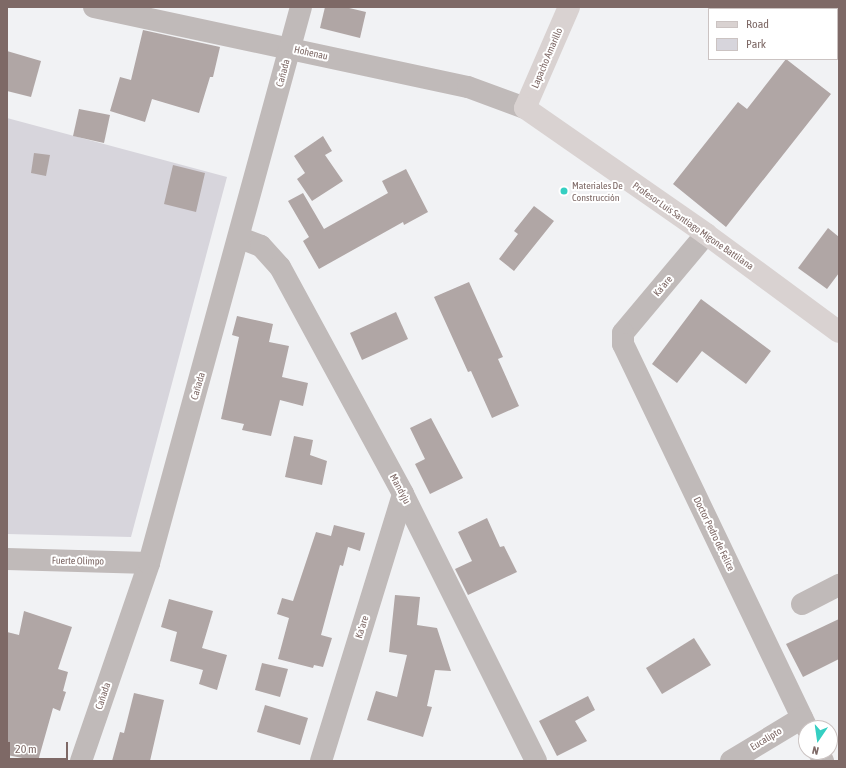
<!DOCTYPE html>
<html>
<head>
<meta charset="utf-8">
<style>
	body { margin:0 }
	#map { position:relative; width:846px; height:768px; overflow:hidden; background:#f1f2f4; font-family:"Asap Condensed",sans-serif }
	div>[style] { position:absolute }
	.green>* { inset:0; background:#d7d5dc }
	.building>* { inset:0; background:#b0a6a5 }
	.minor>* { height:22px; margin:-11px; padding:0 11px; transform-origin:11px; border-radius:11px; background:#c0bab9 }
	.major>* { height:22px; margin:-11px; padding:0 11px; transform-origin:11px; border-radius:11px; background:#d9d2d1 }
	.dots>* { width:11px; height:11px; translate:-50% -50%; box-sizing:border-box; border:2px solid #fff; border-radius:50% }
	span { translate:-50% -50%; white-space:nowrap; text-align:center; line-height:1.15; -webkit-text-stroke:4px #fff; paint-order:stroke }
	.street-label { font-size:10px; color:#7e6966 }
	.poi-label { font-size:10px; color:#7e6966 }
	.left { translate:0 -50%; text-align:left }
	.frame { position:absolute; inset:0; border:8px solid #7e6966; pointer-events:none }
	.legend { position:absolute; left:708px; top:8px; width:130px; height:52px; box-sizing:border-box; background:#fff; border:1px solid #cbc3c2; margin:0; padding:5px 7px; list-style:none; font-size:12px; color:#7e6966 }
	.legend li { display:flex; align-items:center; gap:8px; height:20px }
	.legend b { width:20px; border:1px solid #cbc3c2 }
	.north { position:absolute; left:798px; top:720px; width:40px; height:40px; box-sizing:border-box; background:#fff; border:1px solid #cbc3c2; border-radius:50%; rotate:193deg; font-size:11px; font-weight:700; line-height:16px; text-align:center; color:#7e6966 }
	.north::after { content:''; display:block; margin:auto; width:14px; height:18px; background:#35cfc2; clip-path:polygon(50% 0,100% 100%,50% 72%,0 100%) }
	.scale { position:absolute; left:8px; top:742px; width:60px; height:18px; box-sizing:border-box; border:2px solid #7e6966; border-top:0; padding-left:5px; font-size:12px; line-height:14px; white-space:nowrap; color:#7e6966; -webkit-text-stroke:3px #fff; paint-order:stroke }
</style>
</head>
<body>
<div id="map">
	<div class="green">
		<i style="clip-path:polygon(7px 118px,227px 177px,131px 537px,7px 534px)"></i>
	</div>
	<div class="building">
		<i style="clip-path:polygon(325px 7px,345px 7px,366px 12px,360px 38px,320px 28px)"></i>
		<i style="clip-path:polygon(143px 30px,220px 47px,213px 77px,210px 77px,199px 113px,152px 99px,145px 122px,110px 111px,120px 77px,131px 80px)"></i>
		<i style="clip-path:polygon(7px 51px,41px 61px,31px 97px,7px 91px)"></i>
		<i style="clip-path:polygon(786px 59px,831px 94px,726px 227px,673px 184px,738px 102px,747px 109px)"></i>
		<i style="clip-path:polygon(79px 109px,110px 115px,104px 143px,73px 136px)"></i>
		<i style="clip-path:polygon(323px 136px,332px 151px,325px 155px,343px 181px,312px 201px,297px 179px,305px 173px,294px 156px)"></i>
		<i style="clip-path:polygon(34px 153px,50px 155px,46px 176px,31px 173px)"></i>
		<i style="clip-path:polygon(173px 165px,205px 173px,196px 212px,164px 204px)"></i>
		<i style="clip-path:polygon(406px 169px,428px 212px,404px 225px,403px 222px,319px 269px,303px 241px,309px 237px,288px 201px,303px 193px,324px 229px,388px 193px,382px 181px)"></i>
		<i style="clip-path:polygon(534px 206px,554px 221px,514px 271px,499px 259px,518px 234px,514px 231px)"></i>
		<i style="clip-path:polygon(828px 228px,839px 237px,839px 273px,827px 289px,798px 268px)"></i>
		<i style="clip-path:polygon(469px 282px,503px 357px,498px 359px,519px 406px,492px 418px,471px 371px,468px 372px,434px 297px)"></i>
		<i style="clip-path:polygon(701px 299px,771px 351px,746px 384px,702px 351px,677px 383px,652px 364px)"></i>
		<i style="clip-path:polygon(396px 312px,408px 339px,362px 360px,350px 333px)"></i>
		<i style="clip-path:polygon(237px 316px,273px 324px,269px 342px,289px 346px,282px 377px,308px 383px,303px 406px,280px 400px,271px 436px,242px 430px,244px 424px,221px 419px,239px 337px,232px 335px)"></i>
		<i style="clip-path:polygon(431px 418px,463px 478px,430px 494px,415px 464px,425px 459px,410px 428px)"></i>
		<i style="clip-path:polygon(294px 436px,313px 440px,310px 455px,327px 461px,322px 485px,285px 477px)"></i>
		<i style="clip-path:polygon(487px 518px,500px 547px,504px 546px,517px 572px,468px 595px,455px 569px,472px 561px,458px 532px)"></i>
		<i style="clip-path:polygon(334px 525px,365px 533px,360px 551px,348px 547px,343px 566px,340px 565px,321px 635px,332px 638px,323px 667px,314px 665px,313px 668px,278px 659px,289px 618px,277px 614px,282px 598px,293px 601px,316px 532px,331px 536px)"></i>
		<i style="clip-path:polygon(395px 595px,420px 597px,417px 625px,437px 628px,451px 671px,435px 670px,427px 706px,432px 707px,423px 737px,367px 720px,376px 691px,397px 697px,407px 655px,389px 652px)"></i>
		<i style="clip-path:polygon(169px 599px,213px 611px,202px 648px,227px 655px,217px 690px,199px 684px,203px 670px,170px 661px,177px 632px,161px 627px)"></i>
		<i style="clip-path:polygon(24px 611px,72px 627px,58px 669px,68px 672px,63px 691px,66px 692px,60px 711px,53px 708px,38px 761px,7px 755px,7px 632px,19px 635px)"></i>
		<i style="clip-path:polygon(839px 619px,839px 659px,803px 677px,786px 644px)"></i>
		<i style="clip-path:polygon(694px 638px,711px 665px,662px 694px,646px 668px)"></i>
		<i style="clip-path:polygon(262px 663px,288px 669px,280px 697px,255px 690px)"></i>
		<i style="clip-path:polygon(134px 693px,164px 700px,150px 761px,112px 761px,120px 732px,124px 733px)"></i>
		<i style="clip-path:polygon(588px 696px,595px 710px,575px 721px,587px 741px,557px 756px,539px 721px)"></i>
		<i style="clip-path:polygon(265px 705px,308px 718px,300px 745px,257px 732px)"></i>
	</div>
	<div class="minor">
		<i style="left:94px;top:7px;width:382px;rotate:12.1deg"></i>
		<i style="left:468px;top:87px;width:61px;rotate:20.2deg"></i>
		<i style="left:706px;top:234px;width:129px;rotate:130deg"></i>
		<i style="left:623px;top:333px;width:11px;rotate:90deg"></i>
		<i style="left:623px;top:344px;width:426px;rotate:64.4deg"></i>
		<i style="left:240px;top:238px;width:22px;rotate:21deg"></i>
		<i style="left:261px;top:246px;width:28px;rotate:48deg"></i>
		<i style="left:280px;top:267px;width:258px;rotate:61.5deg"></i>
		<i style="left:403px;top:494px;width:298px;rotate:63.5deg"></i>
		<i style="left:7px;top:559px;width:142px;rotate:1.6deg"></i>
		<i style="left:802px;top:604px;width:42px;rotate:-27.2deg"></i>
		<i style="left:819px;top:752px;width:10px;rotate:66deg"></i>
		<i style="left:81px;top:761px;width:209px;rotate:-71deg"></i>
		<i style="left:149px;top:563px;width:576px;rotate:-74.71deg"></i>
		<i style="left:321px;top:761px;width:279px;rotate:-72.9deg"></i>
		<i style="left:731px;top:761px;width:83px;rotate:-31.2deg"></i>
	</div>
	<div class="major">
		<i style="left:569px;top:7px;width:110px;rotate:113.5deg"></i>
		<i style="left:525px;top:108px;width:221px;rotate:34.8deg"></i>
		<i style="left:706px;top:234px;width:165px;rotate:36.4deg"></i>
	</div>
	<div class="dots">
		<i style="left:564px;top:191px;background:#35cfc2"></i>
	</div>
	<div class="street-label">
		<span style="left:311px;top:53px;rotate:12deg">Hohenau</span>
		<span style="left:547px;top:58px;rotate:-67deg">Lapacho Amarillo</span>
		<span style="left:283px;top:73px;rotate:-75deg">Cañada</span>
		<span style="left:693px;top:226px;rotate:35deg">Profesor Luis Santiago Migone Battilana</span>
		<span style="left:663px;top:286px;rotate:-50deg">Ka'are</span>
		<span style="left:198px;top:386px;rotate:-74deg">Cañada</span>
		<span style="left:400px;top:489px;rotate:62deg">Mandyju</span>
		<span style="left:714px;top:534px;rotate:64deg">Doctor Pedro de Felice</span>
		<span style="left:78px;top:561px;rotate:1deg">Fuerte Olimpo</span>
		<span style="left:362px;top:627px;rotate:-73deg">Ka'are</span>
		<span style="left:103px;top:696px;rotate:-71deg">Cañada</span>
		<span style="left:766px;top:739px;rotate:-31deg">Eucalipto</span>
	</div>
	<div class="poi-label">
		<span class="left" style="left:572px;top:191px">Materiales De<br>Construcción</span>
	</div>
	<div class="frame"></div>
	<ul class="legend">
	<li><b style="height:5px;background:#d9d2d1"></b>Road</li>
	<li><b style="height:11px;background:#d7d5dc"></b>Park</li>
	</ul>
	<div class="north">N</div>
	<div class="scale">20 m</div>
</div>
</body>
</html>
